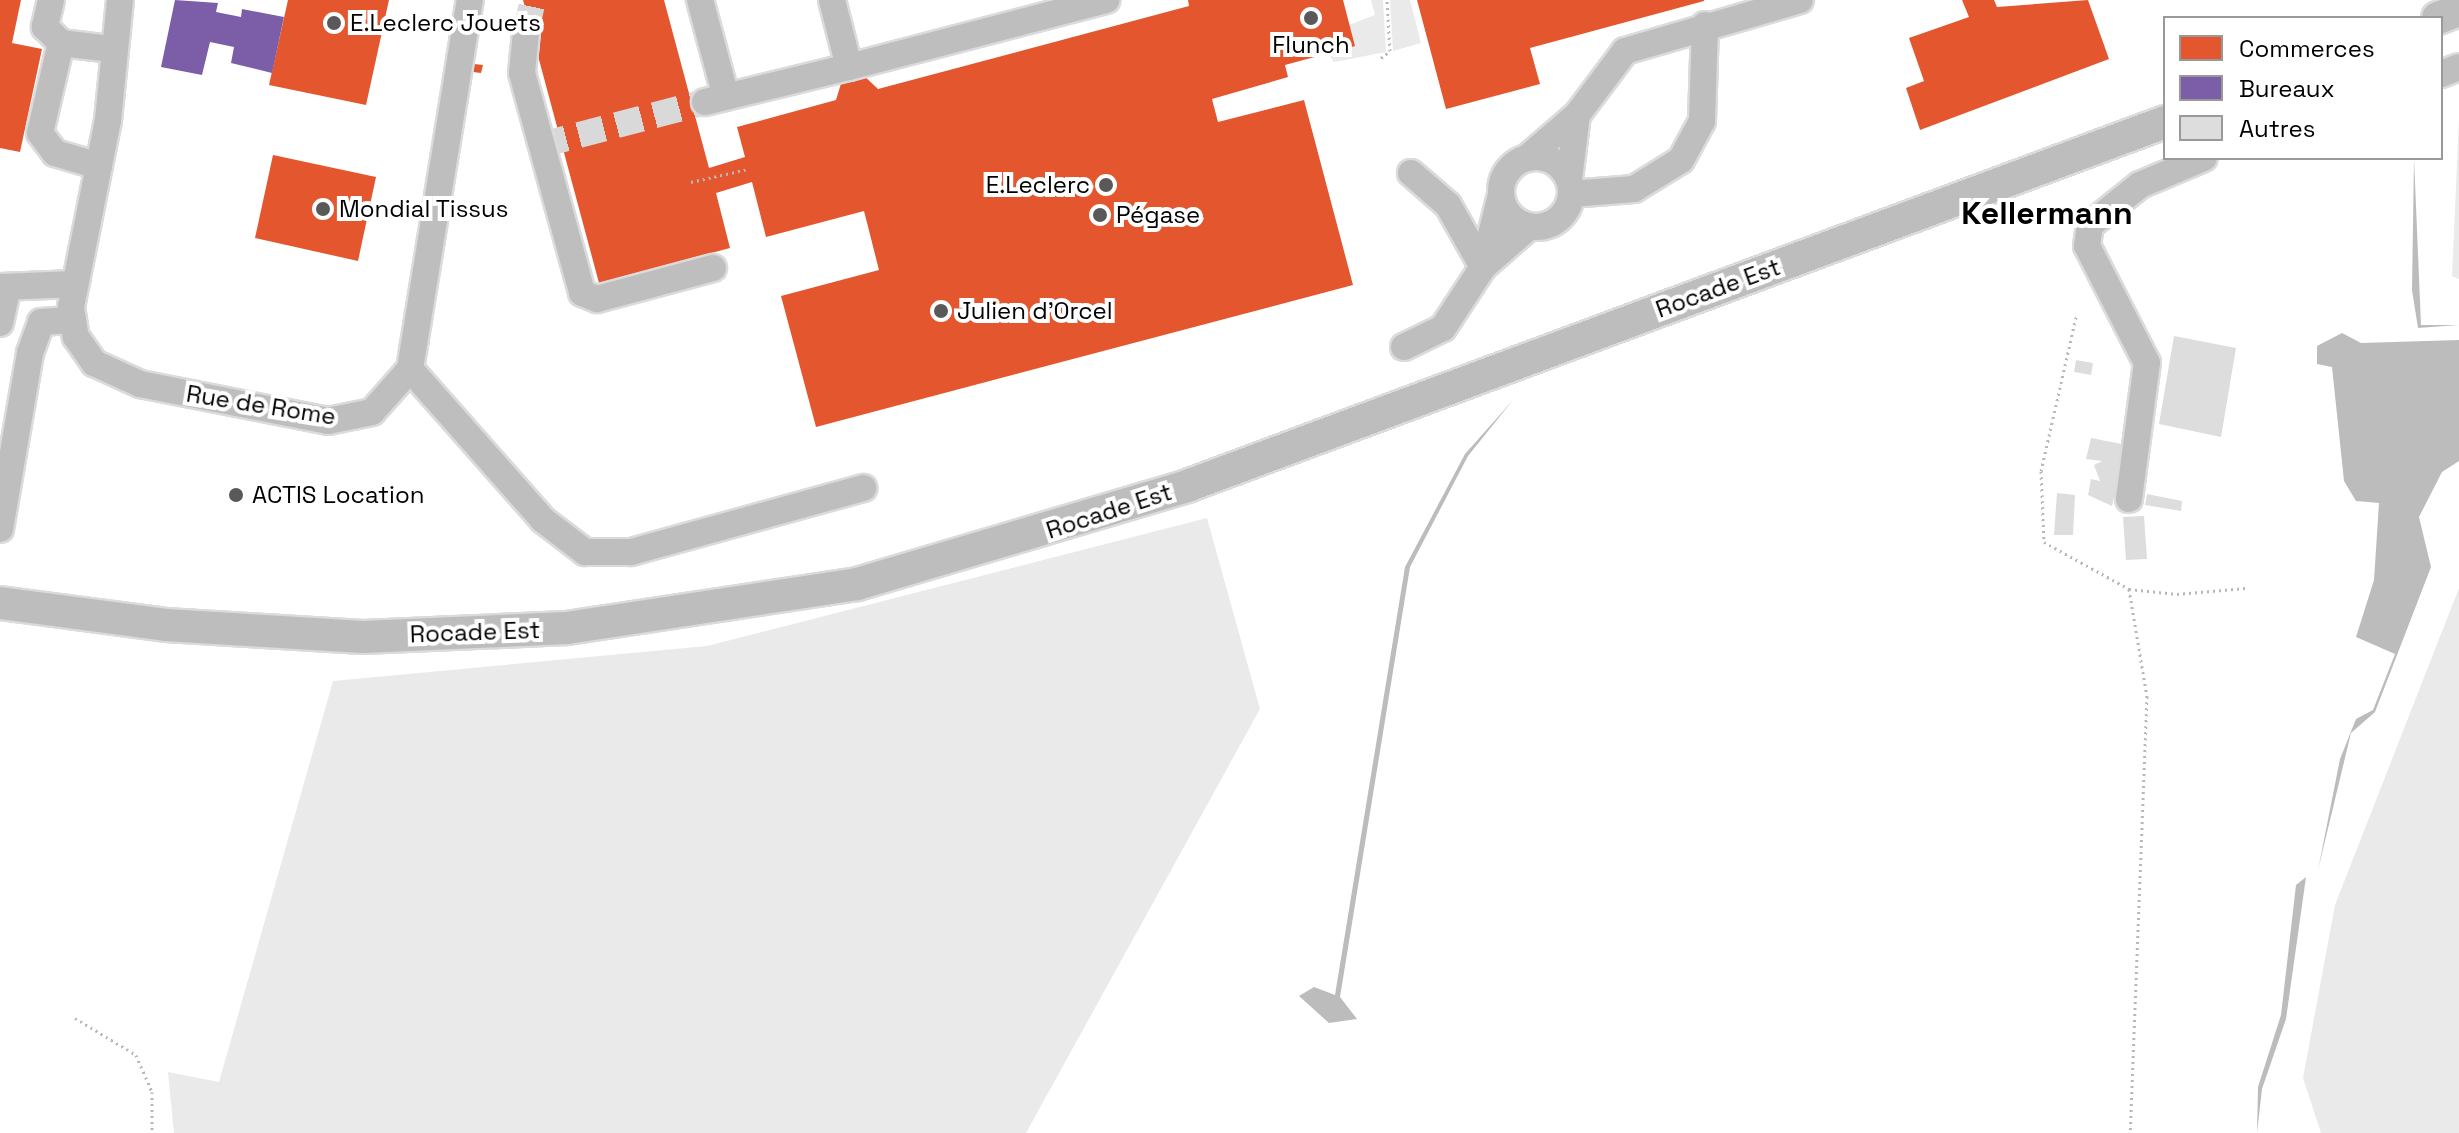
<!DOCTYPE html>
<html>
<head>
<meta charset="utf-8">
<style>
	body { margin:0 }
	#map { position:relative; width:2459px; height:1133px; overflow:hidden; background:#fff; font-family:"Space Grotesk",sans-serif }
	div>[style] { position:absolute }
	.green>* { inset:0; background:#eaeaea }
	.water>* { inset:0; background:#bcbcbc }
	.shops>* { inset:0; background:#e4572e }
	.offices>* { inset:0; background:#7b5ea7 }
	.building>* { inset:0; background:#ddd }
	.minor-tunnel>* { height:26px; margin-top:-13px; transform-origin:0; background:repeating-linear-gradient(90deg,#d9d9d9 0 26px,transparent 0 39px) }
	.path>* { height:3px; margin-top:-1.5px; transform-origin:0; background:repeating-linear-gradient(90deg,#b8b8b8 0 2px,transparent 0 6px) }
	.roads { filter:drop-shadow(2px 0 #dbdbdb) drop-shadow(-2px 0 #dbdbdb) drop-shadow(0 2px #dbdbdb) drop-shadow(0 -2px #dbdbdb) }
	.minor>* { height:26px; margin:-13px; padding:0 13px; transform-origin:13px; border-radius:13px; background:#bebebe }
	.minor>.ring { margin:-13px; padding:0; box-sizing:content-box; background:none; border:26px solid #bebebe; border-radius:50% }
	.major>* { height:32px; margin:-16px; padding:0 16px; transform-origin:16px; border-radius:16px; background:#bdbdbd }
	.dots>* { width:22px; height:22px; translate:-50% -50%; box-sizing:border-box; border:4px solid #fff; border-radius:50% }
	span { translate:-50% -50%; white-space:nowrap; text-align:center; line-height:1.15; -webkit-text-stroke:8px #fff; paint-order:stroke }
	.poi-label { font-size:24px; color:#000 }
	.left { translate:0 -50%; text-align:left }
	.right { translate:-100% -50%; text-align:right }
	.street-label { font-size:24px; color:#000 }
	.district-label { font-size:32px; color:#000; font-weight:700 }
	.legend { position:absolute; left:2163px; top:16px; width:280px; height:144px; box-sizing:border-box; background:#fff; border:2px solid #999; margin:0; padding:10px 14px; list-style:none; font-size:24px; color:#000 }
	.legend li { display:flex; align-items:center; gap:16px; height:40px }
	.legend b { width:40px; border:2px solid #999 }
</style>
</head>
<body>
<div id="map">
	<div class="green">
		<i style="clip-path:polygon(1371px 0,1383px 0,1386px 52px,1334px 62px,1328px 53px,1349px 25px,1375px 15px)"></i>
		<i style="clip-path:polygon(1390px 0,1410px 0,1421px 43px,1393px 51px)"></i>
		<i style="clip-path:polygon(2459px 119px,2459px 279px,2452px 276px)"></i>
		<i style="clip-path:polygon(1207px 518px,1260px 709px,1026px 1133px,174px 1133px,168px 1072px,219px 1082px,333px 681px,707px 646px)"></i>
		<i style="clip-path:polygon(2459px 588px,2459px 1133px,2321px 1133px,2303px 1078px,2335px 905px)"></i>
	</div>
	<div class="water">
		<i style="clip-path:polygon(2414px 158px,2421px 325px,2459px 325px,2418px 328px,2412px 290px)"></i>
		<i style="clip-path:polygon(2342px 333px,2361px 343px,2459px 340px,2459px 461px,2442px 472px,2419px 517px,2431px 567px,2375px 712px,2351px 733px,2318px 870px,2340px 759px,2356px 719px,2373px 710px,2395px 654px,2356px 637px,2374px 580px,2379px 503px,2356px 501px,2344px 481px,2332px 367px,2317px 364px,2317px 346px)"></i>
		<i style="clip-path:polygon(1513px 400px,1468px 456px,1410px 567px,1340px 997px,1357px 1019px,1329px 1023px,1299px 996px,1314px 987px,1335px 995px,1405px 567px,1465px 454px)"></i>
		<i style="clip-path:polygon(2306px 877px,2286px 1019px,2262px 1089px,2257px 1133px,2258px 1087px,2281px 1015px,2296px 885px)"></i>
	</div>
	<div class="shops">
		<i style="clip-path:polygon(0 0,21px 0,12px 43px,42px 49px,20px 152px,0 148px)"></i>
		<i style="clip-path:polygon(288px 0,389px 0,366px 105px,269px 85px)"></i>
		<i style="clip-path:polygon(523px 0,664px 0,709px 168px,745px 157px,737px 127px,836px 100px,843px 77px,860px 72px,878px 89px,1189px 6px,1188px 0,1343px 0,1355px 46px,1285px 65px,1288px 77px,1212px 99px,1218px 122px,1304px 100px,1353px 285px,816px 427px,781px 296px,879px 270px,864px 211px,766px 237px,752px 182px,716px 193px,730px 248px,599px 283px)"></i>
		<i style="clip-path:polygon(1417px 0,1704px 0,1704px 1px,1530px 48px,1540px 84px,1446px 109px)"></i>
		<i style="clip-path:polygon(1962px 0,1994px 0,1997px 7px,2088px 0,2109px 59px,1920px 130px,1906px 88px,1924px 81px,1909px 38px,1969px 17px)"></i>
		<i style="clip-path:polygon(474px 64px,483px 65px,481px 73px,473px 72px)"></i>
		<i style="clip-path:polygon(273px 155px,376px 177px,358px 261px,255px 238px)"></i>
	</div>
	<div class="offices">
		<i style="clip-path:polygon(175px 0,218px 3px,216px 12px,241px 17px,242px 9px,284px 17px,272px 73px,231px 63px,234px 47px,210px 42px,202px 75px,161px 67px)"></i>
	</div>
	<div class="building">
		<i style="clip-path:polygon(2174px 336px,2236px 348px,2221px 437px,2159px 424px)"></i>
		<i style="clip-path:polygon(2076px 360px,2093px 363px,2091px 375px,2074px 372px)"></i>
		<i style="clip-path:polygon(2091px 438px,2127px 445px,2112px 506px,2088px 495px,2091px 479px,2100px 481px,2094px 465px,2102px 461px,2086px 459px)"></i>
		<i style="clip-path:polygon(2057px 493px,2075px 495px,2073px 535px,2054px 535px)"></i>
		<i style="clip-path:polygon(2147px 494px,2182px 501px,2181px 511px,2145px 505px)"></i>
		<i style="clip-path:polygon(2144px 516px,2147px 559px,2126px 560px,2123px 517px)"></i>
	</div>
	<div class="minor-tunnel">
		<i style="left:526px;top:32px;width:33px;rotate:-78deg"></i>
		<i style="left:541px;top:145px;width:170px;rotate:-14.7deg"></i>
	</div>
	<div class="path">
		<i style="left:1381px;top:58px;width:11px;rotate:-38deg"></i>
		<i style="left:1390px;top:51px;width:51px;rotate:-93.4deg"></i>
		<i style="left:691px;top:182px;width:58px;rotate:-12.8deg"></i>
		<i style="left:2076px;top:317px;width:158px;rotate:102.8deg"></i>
		<i style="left:2041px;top:471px;width:71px;rotate:87.6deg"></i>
		<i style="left:2044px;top:542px;width:97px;rotate:28.9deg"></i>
		<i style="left:2129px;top:589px;width:109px;rotate:80.5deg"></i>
		<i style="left:2147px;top:696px;width:437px;rotate:92.2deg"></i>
		<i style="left:2129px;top:589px;width:48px;rotate:5.9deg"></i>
		<i style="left:2177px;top:594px;width:69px;rotate:-5deg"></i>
		<i style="left:75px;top:1018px;width:71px;rotate:31.2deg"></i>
		<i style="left:136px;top:1055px;width:40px;rotate:66.6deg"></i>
		<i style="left:152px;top:1092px;width:41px;rotate:90deg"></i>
	</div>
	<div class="roads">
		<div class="minor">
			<i style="left:51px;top:0;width:28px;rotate:103deg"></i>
			<i style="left:45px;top:27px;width:23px;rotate:45deg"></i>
			<i style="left:120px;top:0;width:121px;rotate:95.7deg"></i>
			<i style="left:108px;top:120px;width:191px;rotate:101.2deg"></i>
			<i style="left:71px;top:307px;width:30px;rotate:81deg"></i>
			<i style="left:76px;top:337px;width:32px;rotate:55deg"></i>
			<i style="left:94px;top:363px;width:51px;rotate:24.5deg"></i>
			<i style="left:140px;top:384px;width:192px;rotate:11.1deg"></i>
			<i style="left:328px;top:421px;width:45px;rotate:-11.6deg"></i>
			<i style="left:372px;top:412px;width:57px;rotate:-48.5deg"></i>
			<i style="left:410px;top:369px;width:374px;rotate:-80.8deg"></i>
			<i style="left:700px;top:0;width:100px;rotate:75deg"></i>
			<i style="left:832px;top:0;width:69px;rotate:75.8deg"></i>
			<i style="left:849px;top:67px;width:266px;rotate:-14.6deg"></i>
			<i style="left:526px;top:32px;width:41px;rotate:95.6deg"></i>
			<i style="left:522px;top:73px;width:228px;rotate:74.7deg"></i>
			<i style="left:582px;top:293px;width:16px;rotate:22deg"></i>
			<i style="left:597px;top:299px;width:120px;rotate:-15deg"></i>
			<i style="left:2441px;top:74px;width:19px;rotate:-21deg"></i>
			<i style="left:705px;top:102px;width:148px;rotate:-13.7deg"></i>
			<i style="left:1528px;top:157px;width:65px;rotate:-40.6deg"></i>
			<i style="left:1577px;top:115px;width:80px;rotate:-53.1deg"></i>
			<i style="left:1625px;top:51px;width:182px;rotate:-16.2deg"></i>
			<i class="ring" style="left:1501px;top:157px;width:44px;height:44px"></i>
			<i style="left:99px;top:166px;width:46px;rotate:-163.5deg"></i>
			<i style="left:55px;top:153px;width:25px;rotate:-127deg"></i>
			<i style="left:40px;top:133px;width:92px;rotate:-76.9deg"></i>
			<i style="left:61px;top:43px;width:49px;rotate:7deg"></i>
			<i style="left:1411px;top:173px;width:49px;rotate:40.9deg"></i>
			<i style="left:1448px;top:205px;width:71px;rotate:60.6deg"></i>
			<i style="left:1569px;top:179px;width:64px;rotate:-82.9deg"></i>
			<i style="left:1571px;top:194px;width:63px;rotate:-4.5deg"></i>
			<i style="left:1634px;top:189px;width:55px;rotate:-31.7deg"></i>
			<i style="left:1681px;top:160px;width:44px;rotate:-61.7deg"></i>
			<i style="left:1702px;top:121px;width:96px;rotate:-88.2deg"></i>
			<i style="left:1483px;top:267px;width:74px;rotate:-76deg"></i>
			<i style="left:0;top:287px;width:75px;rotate:-2.3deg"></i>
			<i style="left:0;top:323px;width:35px;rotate:-78deg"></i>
			<i style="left:1404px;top:347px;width:43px;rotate:-26deg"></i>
			<i style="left:1443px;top:328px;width:73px;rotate:-56.7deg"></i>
			<i style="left:1483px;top:267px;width:62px;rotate:-41.1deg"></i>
			<i style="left:410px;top:369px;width:201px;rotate:48.6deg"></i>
			<i style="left:543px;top:520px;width:53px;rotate:37.3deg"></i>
			<i style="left:585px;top:552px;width:46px"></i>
			<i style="left:631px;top:552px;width:241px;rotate:-15.4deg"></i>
			<i style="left:2129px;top:499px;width:137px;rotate:-82.5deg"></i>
			<i style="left:2147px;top:363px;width:131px;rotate:-117.1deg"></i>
			<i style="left:2087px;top:246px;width:21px;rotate:-82deg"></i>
			<i style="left:2090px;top:225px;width:64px;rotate:-38.7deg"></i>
			<i style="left:2140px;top:185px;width:69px;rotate:-22.9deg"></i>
			<i style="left:0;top:529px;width:179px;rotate:-80.3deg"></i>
			<i style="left:30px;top:353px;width:33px;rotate:-70deg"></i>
			<i style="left:41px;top:322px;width:32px;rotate:-4deg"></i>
		</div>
		<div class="major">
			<i style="left:2438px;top:18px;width:22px;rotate:-21deg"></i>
			<i style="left:0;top:603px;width:167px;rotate:7.5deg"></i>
			<i style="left:166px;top:625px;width:197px;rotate:3.5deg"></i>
			<i style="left:363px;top:637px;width:204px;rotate:-2.5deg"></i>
			<i style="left:567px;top:628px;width:293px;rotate:-8.6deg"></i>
			<i style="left:857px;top:584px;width:344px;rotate:-16.5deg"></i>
			<i style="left:1187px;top:486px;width:1044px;rotate:-20.41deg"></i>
		</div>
	</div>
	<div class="dots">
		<i style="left:1311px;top:18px;background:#595959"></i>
		<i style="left:334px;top:23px;background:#595959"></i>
		<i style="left:1106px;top:185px;background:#595959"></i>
		<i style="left:323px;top:209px;background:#595959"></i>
		<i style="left:1100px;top:215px;background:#595959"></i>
		<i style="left:941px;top:311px;background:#595959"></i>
		<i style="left:236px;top:495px;background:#595959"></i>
	</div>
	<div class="poi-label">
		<span class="left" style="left:350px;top:23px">E.Leclerc Jouets</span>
		<span style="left:1311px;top:45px">Flunch</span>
		<span class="right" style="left:1090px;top:185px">E.Leclerc</span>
		<span class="left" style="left:339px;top:209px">Mondial Tissus</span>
		<span class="left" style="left:1116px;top:215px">Pégase</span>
		<span class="left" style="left:957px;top:311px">Julien d'Orcel</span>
		<span class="left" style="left:252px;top:495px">ACTIS Location</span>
	</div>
	<div class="street-label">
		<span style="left:1718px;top:288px;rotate:-20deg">Rocade Est</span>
		<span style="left:261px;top:405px;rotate:9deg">Rue de Rome</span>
		<span style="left:1109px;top:511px;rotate:-18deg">Rocade Est</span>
		<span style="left:475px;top:632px;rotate:-2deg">Rocade Est</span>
	</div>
	<div class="district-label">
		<span style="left:2047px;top:213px">Kellermann</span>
	</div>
	<ul class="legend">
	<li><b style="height:22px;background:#e4572e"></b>Commerces</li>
	<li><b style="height:22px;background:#7b5ea7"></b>Bureaux</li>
	<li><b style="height:22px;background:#ddd"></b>Autres</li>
	</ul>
</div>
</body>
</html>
